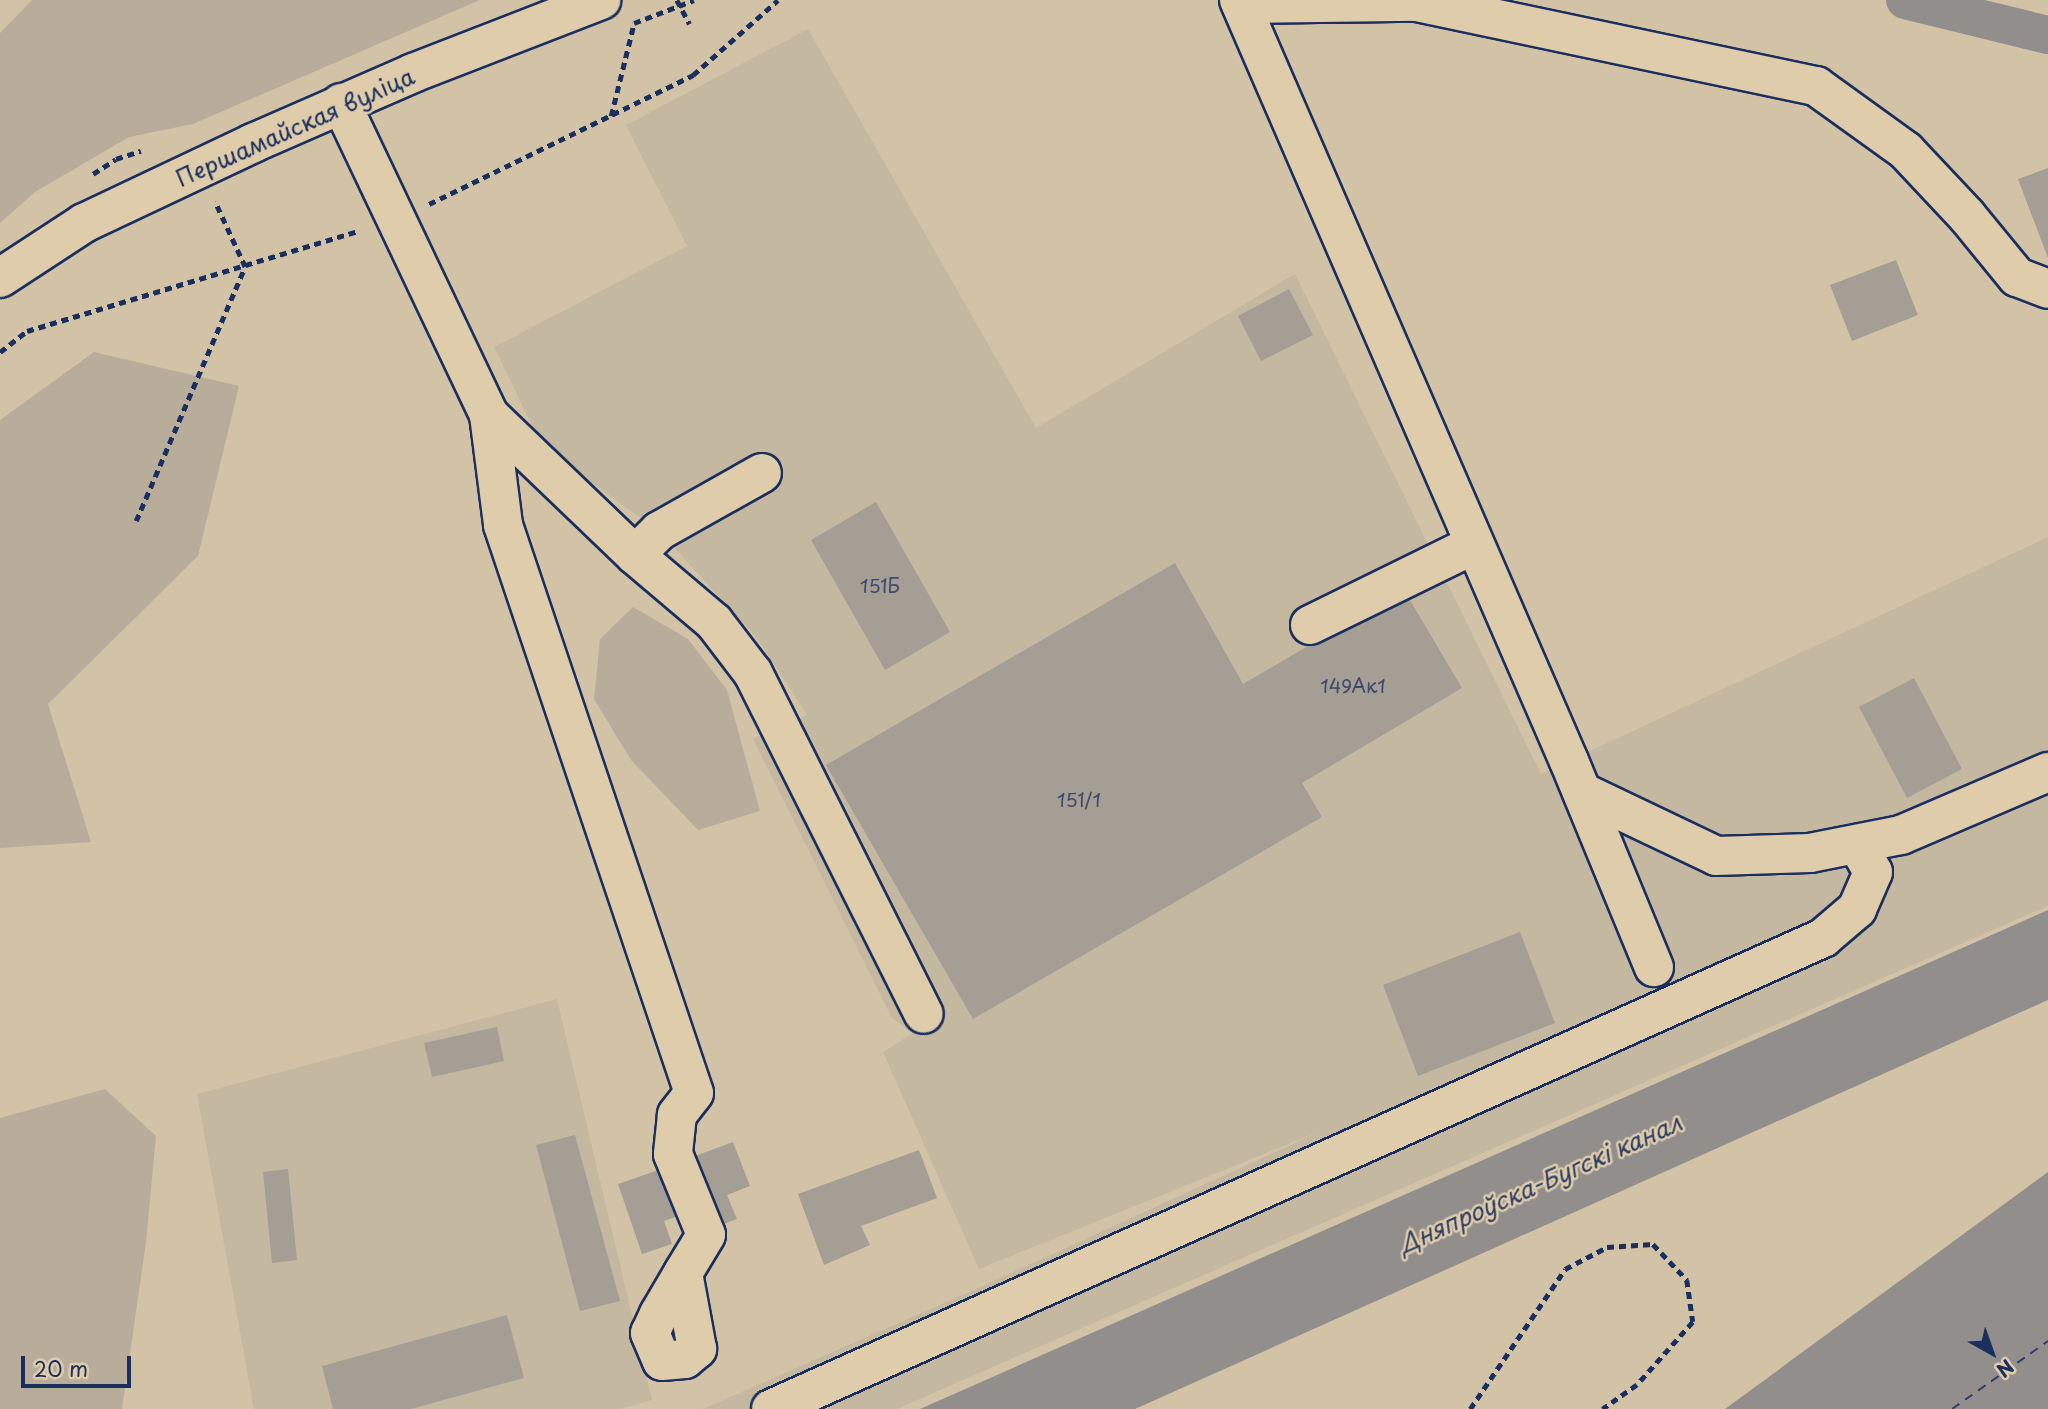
<!DOCTYPE html>
<html>
<head>
<meta charset="utf-8">
<style>
	body { margin:0 }
	#map { position:relative; width:2048px; height:1409px; overflow:hidden; background:#d2c3a6; font-family:"Playpen Sans",sans-serif }
	div>[style] { position:absolute }
	.built>* { inset:0; background:#c4b8a1 }
	.green>* { inset:0; background:#b8ad9b }
	.water>* { inset:0; background:#928e8c }
	.canal>* { height:38px; margin:-19px; padding:0 19px; transform-origin:19px; border-radius:19px; background:#928e8c }
	.ferry>* { height:2px; margin-top:-1px; transform-origin:0; background:repeating-linear-gradient(90deg,#2d3d65 0 9px,transparent 0 16px) }
	.building>* { inset:0; background:#a59e94 }
	.path>* { height:4.5px; margin-top:-2.25px; transform-origin:0; background:repeating-linear-gradient(90deg,#1b2f5e 0 7px,transparent 0 12px) }
	.roads { filter:drop-shadow(2px 0 #1b2f5e) drop-shadow(-2px 0 #1b2f5e) drop-shadow(0 2px #1b2f5e) drop-shadow(0 -2px #1b2f5e) }
	.minor>* { height:38px; margin:-19px; padding:0 19px; transform-origin:19px; border-radius:19px; background:#deccaa }
	.major>* { height:38px; margin:-19px; padding:0 19px; transform-origin:19px; border-radius:19px; background:#deccaa }
	span { translate:-50% -50%; white-space:nowrap; text-align:center; line-height:1.15; -webkit-text-stroke:5px #deccaa; paint-order:stroke }
	.number-label { font-size:19px; color:#3e4b6c }
	.number-label span { -webkit-text-stroke-width:0 }
	.street-label { font-size:23px; color:#1b2f5e }
	.water-label { font-size:24px; color:#2d3d65; font-style:italic }
	.north { position:absolute; left:1957px; top:1318px; width:70px; height:70px; -webkit-text-stroke:5px #deccaa; paint-order:stroke; rotate:140deg; font-size:19px; font-weight:700; line-height:28px; text-align:center; color:#1b2f5e }
	.north::after { content:''; display:block; margin:auto; width:24px; height:32px; background:#1b2f5e; clip-path:polygon(50% 0,100% 100%,50% 72%,0 100%) }
	.scale { position:absolute; left:21px; top:1356px; width:110px; height:32px; box-sizing:border-box; border:4px solid #1b2f5e; border-top:0; padding-left:9px; font-size:21px; line-height:24px; white-space:nowrap; color:#1b2f5e; -webkit-text-stroke:5px #deccaa; paint-order:stroke }
</style>
</head>
<body>
<div id="map">
	<div class="built">
		<i style="clip-path:polygon(808px 29px,1036px 428px,1295px 274px,1541px 774px,2048px 537px,2048px 906px,897px 1409px,703px 1409px,976px 1289px,1321px 1131px,979px 1269px,883px 1052px,913px 1033px,892px 1018px,753px 739px,807px 715px,757px 638px,659px 531px,543px 448px,494px 347px,687px 246px,626px 125px)"></i>
		<i style="clip-path:polygon(557px 999px,652px 1400px,620px 1409px,254px 1409px,197px 1094px)"></i>
	</div>
	<div class="green">
		<i style="clip-path:polygon(32px 0,480px 0,193px 124px,129px 137px,35px 192px,0 223px,0 33px)"></i>
		<i style="clip-path:polygon(94px 352px,239px 386px,198px 556px,48px 704px,91px 842px,0 848px,0 420px)"></i>
		<i style="clip-path:polygon(633px 607px,688px 639px,727px 690px,760px 811px,698px 830px,631px 760px,594px 699px,600px 639px)"></i>
		<i style="clip-path:polygon(105px 1089px,156px 1136px,146px 1242px,122px 1409px,0 1409px,0 1118px)"></i>
	</div>
	<div class="water">
		<i style="clip-path:polygon(2048px 910px,2048px 1000px,1135px 1409px,920px 1409px)"></i>
		<i style="clip-path:polygon(2048px 1172px,2048px 1409px,1725px 1409px)"></i>
	</div>
	<div class="canal">
		<i style="left:1905px;top:0;width:147px;rotate:13.8deg"></i>
	</div>
	<div class="ferry">
		<i style="left:1952px;top:1409px;width:118px;rotate:-35.3deg"></i>
	</div>
	<div class="building">
		<i style="clip-path:polygon(2048px 168px,2048px 258px,2018px 179px)"></i>
		<i style="clip-path:polygon(1896px 260px,1918px 315px,1852px 341px,1830px 285px)"></i>
		<i style="clip-path:polygon(1289px 289px,1313px 335px,1261px 361px,1238px 316px)"></i>
		<i style="clip-path:polygon(876px 502px,950px 632px,885px 670px,811px 540px)"></i>
		<i style="clip-path:polygon(1175px 563px,1243px 684px,1404px 590px,1462px 688px,1302px 783px,1322px 817px,973px 1019px,826px 765px)"></i>
		<i style="clip-path:polygon(1914px 678px,1962px 769px,1907px 798px,1859px 707px)"></i>
		<i style="clip-path:polygon(1520px 932px,1555px 1023px,1418px 1076px,1383px 985px)"></i>
		<i style="clip-path:polygon(497px 1027px,504px 1061px,432px 1077px,424px 1043px)"></i>
		<i style="clip-path:polygon(575px 1135px,620px 1301px,580px 1311px,536px 1145px)"></i>
		<i style="clip-path:polygon(733px 1142px,750px 1186px,727px 1195px,737px 1219px,721px 1225px,695px 1156px)"></i>
		<i style="clip-path:polygon(919px 1150px,937px 1198px,861px 1226px,870px 1245px,824px 1265px,798px 1194px)"></i>
		<i style="clip-path:polygon(670px 1166px,687px 1213px,664px 1221px,672px 1244px,642px 1254px,618px 1184px)"></i>
		<i style="clip-path:polygon(288px 1169px,297px 1260px,272px 1263px,263px 1172px)"></i>
		<i style="clip-path:polygon(507px 1315px,524px 1378px,411px 1409px,333px 1409px,322px 1366px)"></i>
	</div>
	<div class="path">
		<i style="left:677px;top:0;width:27px;rotate:62deg"></i>
		<i style="left:611px;top:116px;width:96px;rotate:-76.1deg"></i>
		<i style="left:634px;top:23px;width:64px;rotate:-21deg"></i>
		<i style="left:93px;top:174px;width:27px;rotate:-33deg"></i>
		<i style="left:116px;top:159px;width:26px;rotate:-18deg"></i>
		<i style="left:429px;top:204px;width:294px;rotate:-26deg"></i>
		<i style="left:693px;top:75px;width:113px;rotate:-41.4deg"></i>
		<i style="left:0;top:352px;width:34px;rotate:-38deg"></i>
		<i style="left:27px;top:331px;width:347px;rotate:-16.8deg"></i>
		<i style="left:136px;top:521px;width:276px;rotate:-66.8deg"></i>
		<i style="left:245px;top:267px;width:72px;rotate:-114.8deg"></i>
		<i style="left:1470px;top:1409px;width:169px;rotate:-55.8deg"></i>
		<i style="left:1565px;top:1269px;width:47px;rotate:-27.6deg"></i>
		<i style="left:1607px;top:1247px;width:46px;rotate:-3.7deg"></i>
		<i style="left:1653px;top:1244px;width:50px;rotate:46.6deg"></i>
		<i style="left:1687px;top:1280px;width:42px;rotate:81.9deg"></i>
		<i style="left:1693px;top:1322px;width:84px;rotate:131.6deg"></i>
		<i style="left:1637px;top:1385px;width:42px;rotate:144.8deg"></i>
	</div>
	<div class="roads">
		<div class="minor">
			<i style="left:1239px;top:0;width:829px;rotate:66.56deg"></i>
			<i style="left:1569px;top:761px;width:223px;rotate:67.6deg"></i>
			<i style="left:1241px;top:4px;width:176px;rotate:-0.7deg"></i>
			<i style="left:1417px;top:2px;width:408px;rotate:11.9deg"></i>
			<i style="left:1816px;top:86px;width:111px;rotate:35.8deg"></i>
			<i style="left:1906px;top:151px;width:89px;rotate:46.8deg"></i>
			<i style="left:1967px;top:216px;width:79px;rotate:50.7deg"></i>
			<i style="left:2017px;top:277px;width:33px;rotate:21deg"></i>
			<i style="left:341px;top:103px;width:345px;rotate:64.6deg"></i>
			<i style="left:489px;top:415px;width:202px;rotate:43.8deg"></i>
			<i style="left:635px;top:555px;width:104px;rotate:40.3deg"></i>
			<i style="left:714px;top:622px;width:64px;rotate:52.6deg"></i>
			<i style="left:753px;top:673px;width:381px;rotate:63.4deg"></i>
			<i style="left:489px;top:415px;width:111px;rotate:82.7deg"></i>
			<i style="left:503px;top:525px;width:599px;rotate:71.41deg"></i>
			<i style="left:694px;top:1093px;width:28px;rotate:128deg"></i>
			<i style="left:677px;top:1115px;width:39px;rotate:96deg"></i>
			<i style="left:673px;top:1154px;width:87px;rotate:67.8deg"></i>
			<i style="left:706px;top:1235px;width:44px;rotate:121.2deg"></i>
			<i style="left:683px;top:1273px;width:48px;rotate:120.3deg"></i>
			<i style="left:659px;top:1314px;width:21px;rotate:115deg"></i>
			<i style="left:650px;top:1333px;width:30px;rotate:67deg"></i>
			<i style="left:662px;top:1361px;width:23px;rotate:-5deg"></i>
			<i style="left:685px;top:1359px;width:16px;rotate:-40deg"></i>
			<i style="left:697px;top:1349px;width:77px;rotate:-100.4deg"></i>
			<i style="left:635px;top:555px;width:34px;rotate:-45deg"></i>
			<i style="left:659px;top:531px;width:118px;rotate:-29.4deg"></i>
			<i style="left:1310px;top:625px;width:182px;rotate:-26.1deg"></i>
			<i style="left:1582px;top:792px;width:148px;rotate:25.5deg"></i>
			<i style="left:1716px;top:856px;width:94px;rotate:-1.8deg"></i>
			<i style="left:1810px;top:853px;width:93px;rotate:-11.2deg"></i>
			<i style="left:1901px;top:835px;width:160px;rotate:-23.2deg"></i>
			<i style="left:771px;top:1409px;width:1153px;rotate:-24.12deg"></i>
			<i style="left:1823px;top:938px;width:45px;rotate:-40.5deg"></i>
			<i style="left:1857px;top:909px;width:40px;rotate:-66.6deg"></i>
			<i style="left:1873px;top:872px;width:32px;rotate:-120deg"></i>
		</div>
		<div class="major">
			<i style="left:0;top:278px;width:100px;rotate:-33.2deg"></i>
			<i style="left:84px;top:223px;width:187px;rotate:-25.3deg"></i>
			<i style="left:253px;top:143px;width:175px;rotate:-23.6deg"></i>
			<i style="left:413px;top:73px;width:202px;rotate:-21.2deg"></i>
		</div>
	</div>
	<div class="number-label">
		<span style="left:880px;top:586px">151Б</span>
		<span style="left:1353px;top:686px">149Ак1</span>
		<span style="left:1079px;top:800px">151/1</span>
	</div>
	<div class="street-label">
		<span style="left:295px;top:127px;rotate:-24deg">Першамайская вуліца</span>
	</div>
	<div class="water-label">
		<span style="left:1540px;top:1183px;rotate:-24deg">Дняпроўска-Бугскі канал</span>
	</div>
	<div class="north">N</div>
	<div class="scale">20 m</div>
</div>
</body>
</html>
